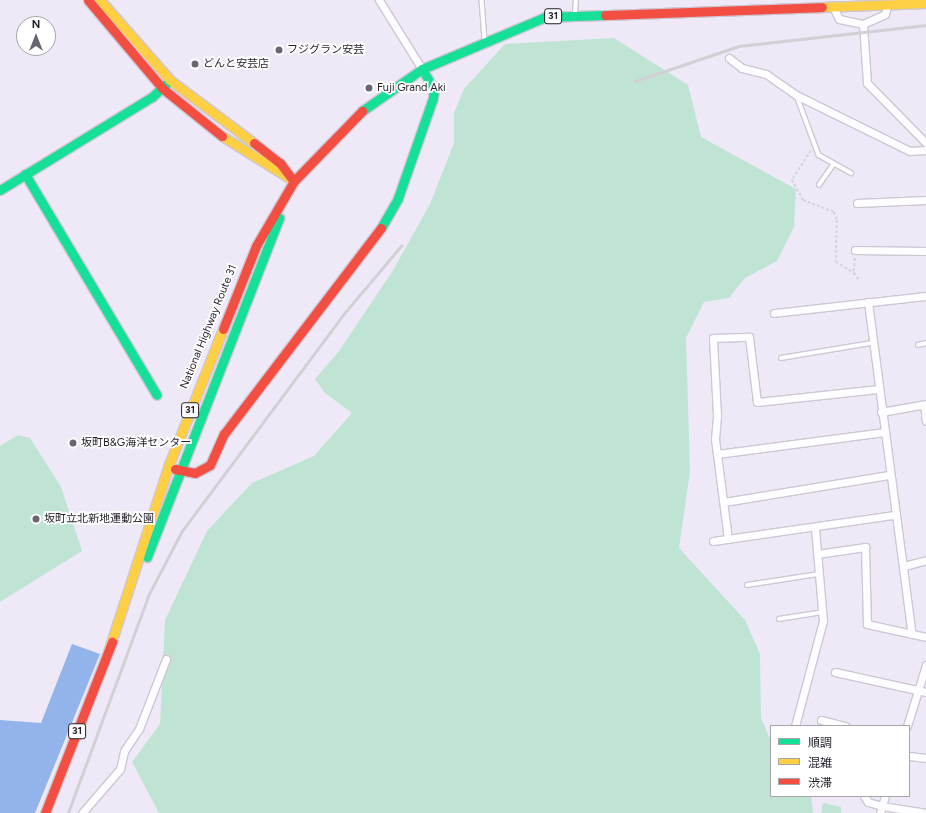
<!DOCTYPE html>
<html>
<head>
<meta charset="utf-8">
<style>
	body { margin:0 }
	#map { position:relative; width:926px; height:813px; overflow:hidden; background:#efe9f7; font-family:Figtree,"Noto Sans JP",sans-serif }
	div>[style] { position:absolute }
	.green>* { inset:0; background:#bfe4d4 }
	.water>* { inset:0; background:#92b4ea }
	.path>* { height:1.5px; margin-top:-0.75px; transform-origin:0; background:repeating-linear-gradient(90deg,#d6d4d8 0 3px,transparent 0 5px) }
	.roads { filter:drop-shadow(1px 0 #cdc7d4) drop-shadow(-1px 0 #cdc7d4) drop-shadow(0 1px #cdc7d4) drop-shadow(0 -1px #cdc7d4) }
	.lane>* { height:3.5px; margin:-1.75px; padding:0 1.75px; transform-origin:1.75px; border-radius:1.75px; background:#fdfcfe }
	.street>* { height:7px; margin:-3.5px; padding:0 3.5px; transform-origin:3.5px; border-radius:3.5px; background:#fdfcfe }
	.fast>* { height:9px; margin:-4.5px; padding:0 4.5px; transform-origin:4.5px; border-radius:4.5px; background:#16e098 }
	.slow>* { height:9px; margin:-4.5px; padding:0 4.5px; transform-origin:4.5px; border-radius:4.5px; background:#ffcf43 }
	.jam>* { height:9px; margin:-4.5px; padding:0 4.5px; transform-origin:4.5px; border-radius:4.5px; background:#f24e42 }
	.rail>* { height:2.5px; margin:-1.25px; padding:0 1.25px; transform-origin:1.25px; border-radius:1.25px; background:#d2d0d5 }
	.dots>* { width:11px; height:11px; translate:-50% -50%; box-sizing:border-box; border:2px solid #fff; border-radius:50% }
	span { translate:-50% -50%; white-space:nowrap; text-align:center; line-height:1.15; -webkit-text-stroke:3.5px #fff; paint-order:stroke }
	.shield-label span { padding:1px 3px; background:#fff; border:1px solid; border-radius:3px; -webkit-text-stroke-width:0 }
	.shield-label { font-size:10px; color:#231e2a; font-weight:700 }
	.poi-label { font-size:11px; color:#231e2a }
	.left { translate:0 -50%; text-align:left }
	.street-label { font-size:11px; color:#231e2a }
	.legend { position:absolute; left:770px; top:725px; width:140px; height:72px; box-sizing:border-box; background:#fff; border:1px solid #a7a5aa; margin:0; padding:5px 7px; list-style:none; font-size:12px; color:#231e2a }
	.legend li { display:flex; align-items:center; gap:8px; height:20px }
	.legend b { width:20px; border:1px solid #a7a5aa }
	.north { position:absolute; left:16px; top:16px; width:40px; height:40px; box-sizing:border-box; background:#fff; border:1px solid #a7a5aa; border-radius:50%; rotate:0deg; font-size:11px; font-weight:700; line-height:16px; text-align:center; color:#231e2a }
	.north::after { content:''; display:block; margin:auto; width:14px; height:18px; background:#6a6572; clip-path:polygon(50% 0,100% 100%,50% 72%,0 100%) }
</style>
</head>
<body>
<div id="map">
	<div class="green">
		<i style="clip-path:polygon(614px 38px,688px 85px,701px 137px,796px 189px,794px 227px,777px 261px,745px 278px,729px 298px,704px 302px,686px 338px,690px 472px,679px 548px,745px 620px,760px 654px,761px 718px,771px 741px,771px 796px,811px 796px,813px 813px,159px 813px,132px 762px,160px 724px,165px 620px,207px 531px,252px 483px,314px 456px,352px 413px,325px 393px,315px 379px,339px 351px,392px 272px,430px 204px,454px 143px,454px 113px,464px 89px,505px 44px)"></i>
		<i style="clip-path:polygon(18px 435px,30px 438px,61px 487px,82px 551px,0 602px,0 446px)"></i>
		<i style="clip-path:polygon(823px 803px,841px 807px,841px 813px,821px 813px)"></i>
	</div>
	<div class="water">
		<i style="clip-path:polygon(72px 644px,100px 654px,35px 813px,0 813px,0 720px,41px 723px)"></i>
	</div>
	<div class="path">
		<i style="left:811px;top:151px;width:35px;rotate:123deg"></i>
		<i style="left:792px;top:180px;width:23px;rotate:61deg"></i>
		<i style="left:803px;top:200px;width:33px;rotate:21deg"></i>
		<i style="left:834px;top:212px;width:9px;rotate:69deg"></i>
		<i style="left:837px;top:220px;width:42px;rotate:91.4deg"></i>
		<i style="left:836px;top:262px;width:21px;rotate:31deg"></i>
		<i style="left:855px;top:258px;width:15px;rotate:94deg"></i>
		<i style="left:854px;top:273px;width:9px;rotate:54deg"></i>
	</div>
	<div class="roads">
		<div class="lane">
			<i style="left:482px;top:0;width:40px;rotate:85.7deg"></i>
			<i style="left:575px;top:13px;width:13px;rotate:-86deg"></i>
			<i style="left:797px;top:96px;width:63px;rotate:69.6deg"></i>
			<i style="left:819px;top:155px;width:37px;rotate:29deg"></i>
			<i style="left:819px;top:185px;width:24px;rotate:-55deg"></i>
			<i style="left:918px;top:345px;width:8px;rotate:-14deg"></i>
			<i style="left:781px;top:358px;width:92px;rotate:-9.4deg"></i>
			<i style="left:747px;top:585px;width:73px;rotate:-8.7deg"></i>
			<i style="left:779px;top:619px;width:45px;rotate:-9deg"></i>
		</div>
		<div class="street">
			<i style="left:379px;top:0;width:81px;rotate:58.1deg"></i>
			<i style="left:833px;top:7px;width:13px;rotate:63deg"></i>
			<i style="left:839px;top:19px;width:25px;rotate:12deg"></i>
			<i style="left:863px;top:24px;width:24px;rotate:-24deg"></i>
			<i style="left:885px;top:14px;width:8px;rotate:-76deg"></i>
			<i style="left:863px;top:24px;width:59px;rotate:86.1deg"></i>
			<i style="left:867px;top:83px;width:84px;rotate:45.5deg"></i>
			<i style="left:729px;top:58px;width:16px;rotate:38deg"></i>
			<i style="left:742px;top:68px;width:25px;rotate:14deg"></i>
			<i style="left:766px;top:74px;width:37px;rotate:35deg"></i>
			<i style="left:796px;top:95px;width:127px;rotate:26.2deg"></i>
			<i style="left:910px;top:151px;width:16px;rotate:-4deg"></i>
			<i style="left:857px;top:203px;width:69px;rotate:-2.5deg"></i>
			<i style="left:855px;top:250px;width:71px;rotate:0.8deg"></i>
			<i style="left:868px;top:302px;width:335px;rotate:82.5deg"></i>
			<i style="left:774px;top:313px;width:153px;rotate:-6.4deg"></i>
			<i style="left:924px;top:405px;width:16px;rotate:83deg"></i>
			<i style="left:881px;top:412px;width:46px;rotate:-10.1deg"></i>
			<i style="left:717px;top:454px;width:167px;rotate:-7.5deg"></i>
			<i style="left:724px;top:502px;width:167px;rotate:-9.3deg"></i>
			<i style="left:728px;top:539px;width:101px;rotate:-97.4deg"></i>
			<i style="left:715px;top:439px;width:24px;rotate:-85deg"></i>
			<i style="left:717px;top:415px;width:77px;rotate:-93deg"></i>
			<i style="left:713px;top:338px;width:36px;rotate:-2deg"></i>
			<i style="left:749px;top:337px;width:65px;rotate:83deg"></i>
			<i style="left:757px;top:402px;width:122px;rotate:-6.1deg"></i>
			<i style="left:713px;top:541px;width:183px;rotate:-8.2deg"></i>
			<i style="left:817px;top:554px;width:49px;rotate:-8.3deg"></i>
			<i style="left:865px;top:547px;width:77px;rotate:88.5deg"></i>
			<i style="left:867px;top:624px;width:60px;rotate:12.4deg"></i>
			<i style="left:904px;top:566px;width:23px;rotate:-15deg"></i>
			<i style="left:835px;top:672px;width:93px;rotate:12.4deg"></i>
			<i style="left:821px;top:720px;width:25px;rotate:14deg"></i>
			<i style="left:795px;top:726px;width:109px;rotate:-75.1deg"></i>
			<i style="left:823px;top:621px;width:94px;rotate:-94.9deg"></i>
			<i style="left:907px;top:726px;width:64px;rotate:-72.7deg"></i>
			<i style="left:909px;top:756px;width:17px;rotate:7deg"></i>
			<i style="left:864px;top:796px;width:7px;rotate:56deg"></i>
			<i style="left:868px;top:802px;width:15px;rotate:16deg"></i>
			<i style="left:882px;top:806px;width:45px;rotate:9deg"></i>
			<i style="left:82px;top:813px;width:58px;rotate:-49.2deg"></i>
			<i style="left:120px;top:769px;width:18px;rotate:-77deg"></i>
			<i style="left:124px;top:751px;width:27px;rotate:-56deg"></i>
			<i style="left:139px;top:729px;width:75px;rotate:-68.9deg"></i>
			<i style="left:880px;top:813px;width:18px;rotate:-74deg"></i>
		</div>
		<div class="fast">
			<i style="left:362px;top:111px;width:73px;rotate:-35deg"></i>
			<i style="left:422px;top:69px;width:134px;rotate:-22.9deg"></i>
			<i style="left:545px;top:17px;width:60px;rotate:-1.9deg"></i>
			<i style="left:25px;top:174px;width:257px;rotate:59.2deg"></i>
			<i style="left:0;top:190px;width:178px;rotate:-31.5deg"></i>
			<i style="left:152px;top:97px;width:21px;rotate:-43deg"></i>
			<i style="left:381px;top:228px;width:34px;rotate:-60deg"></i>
			<i style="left:398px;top:198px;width:106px;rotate:-70.7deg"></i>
			<i style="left:433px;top:98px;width:9px;rotate:-84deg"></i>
			<i style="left:434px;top:89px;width:23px;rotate:-121deg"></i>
			<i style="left:147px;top:557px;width:364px;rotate:-68.7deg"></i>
		</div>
		<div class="slow">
			<i style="left:100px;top:0;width:106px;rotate:48.8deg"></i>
			<i style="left:170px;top:80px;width:105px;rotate:36.9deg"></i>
			<i style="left:822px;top:7px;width:104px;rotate:-2.2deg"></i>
			<i style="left:222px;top:136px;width:85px;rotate:32deg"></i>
			<i style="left:109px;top:649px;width:191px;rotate:-72deg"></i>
			<i style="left:168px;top:467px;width:149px;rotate:-68.3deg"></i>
		</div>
		<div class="jam">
			<i style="left:88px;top:0;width:115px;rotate:49.9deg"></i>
			<i style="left:162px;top:88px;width:77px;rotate:38.7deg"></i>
			<i style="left:605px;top:15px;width:217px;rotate:-2.1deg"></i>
			<i style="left:254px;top:143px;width:33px;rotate:38deg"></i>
			<i style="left:280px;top:163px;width:20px;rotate:53deg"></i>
			<i style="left:223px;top:329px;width:89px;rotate:-68.3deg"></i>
			<i style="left:256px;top:246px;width:75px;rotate:-59.7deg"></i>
			<i style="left:294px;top:181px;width:98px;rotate:-45.8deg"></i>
			<i style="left:175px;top:469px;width:20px;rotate:11deg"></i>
			<i style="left:195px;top:473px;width:17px;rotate:-28deg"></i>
			<i style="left:210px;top:465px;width:34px;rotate:-66deg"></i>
			<i style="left:224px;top:434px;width:259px;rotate:-52.7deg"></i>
			<i style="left:45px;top:813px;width:184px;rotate:-68.6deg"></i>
		</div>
	</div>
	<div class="rail">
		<i style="left:635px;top:81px;width:110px;rotate:-18.6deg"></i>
		<i style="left:739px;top:46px;width:188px;rotate:-6.4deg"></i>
		<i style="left:68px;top:813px;width:233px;rotate:-69.7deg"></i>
		<i style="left:149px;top:594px;width:71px;rotate:-62.4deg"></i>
		<i style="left:182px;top:531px;width:268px;rotate:-53.3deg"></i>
		<i style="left:342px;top:316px;width:92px;rotate:-49.9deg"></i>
	</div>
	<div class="dots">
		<i style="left:279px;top:50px;background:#6a6572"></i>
		<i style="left:195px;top:64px;background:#6a6572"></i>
		<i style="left:369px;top:88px;background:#6a6572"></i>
		<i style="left:73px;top:443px;background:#6a6572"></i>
		<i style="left:36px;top:519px;background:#6a6572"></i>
	</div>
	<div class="shield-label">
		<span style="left:553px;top:16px">31</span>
		<span style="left:190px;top:410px">31</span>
		<span style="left:77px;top:731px">31</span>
	</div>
	<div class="poi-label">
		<span class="left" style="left:287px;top:50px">フジグラン安芸</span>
		<span class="left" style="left:203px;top:64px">どんと安芸店</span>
		<span class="left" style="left:377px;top:88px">Fuji Grand Aki</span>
		<span class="left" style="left:81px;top:443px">坂町B&amp;G海洋センター</span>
		<span class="left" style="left:44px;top:519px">坂町立北新地運動公園</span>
	</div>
	<div class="street-label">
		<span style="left:209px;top:327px;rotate:-68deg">National Highway Route 31</span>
	</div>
	<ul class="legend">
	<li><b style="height:5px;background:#16e098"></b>順調</li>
	<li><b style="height:5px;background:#ffcf43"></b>混雑</li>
	<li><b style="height:5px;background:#f24e42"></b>渋滞</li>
	</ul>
	<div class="north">N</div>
</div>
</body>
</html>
